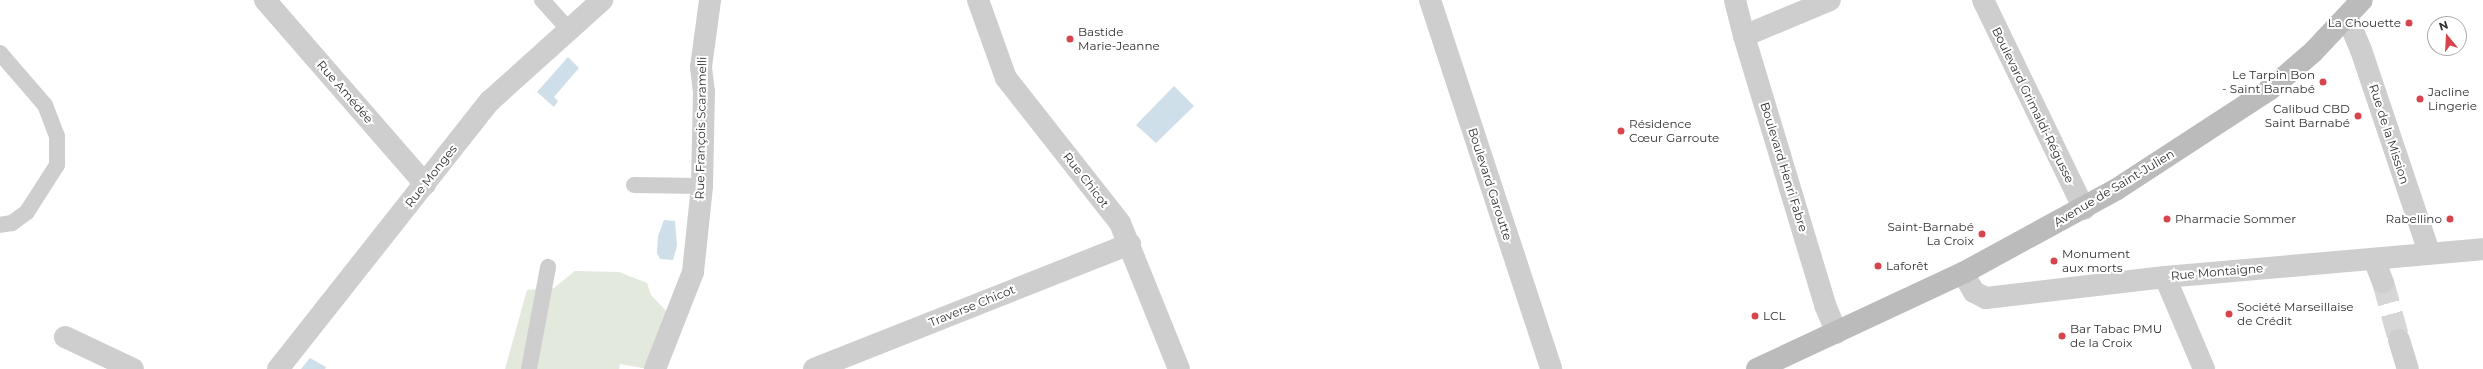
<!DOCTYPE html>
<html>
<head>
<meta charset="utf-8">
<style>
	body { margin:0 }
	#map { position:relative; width:2483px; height:369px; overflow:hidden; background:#fff; font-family:Montserrat,sans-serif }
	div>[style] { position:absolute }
	.green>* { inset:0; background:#e3e9dd }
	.water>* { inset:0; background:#cedfea }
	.minor-tunnel>* { height:22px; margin-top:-11px; transform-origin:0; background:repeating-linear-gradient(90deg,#d6d6d6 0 22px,transparent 0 33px) }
	.service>* { height:16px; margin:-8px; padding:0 8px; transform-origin:8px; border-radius:8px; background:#cecece }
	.minor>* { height:22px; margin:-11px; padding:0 11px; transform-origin:11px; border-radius:11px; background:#cecece }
	.tertiary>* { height:22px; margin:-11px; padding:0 11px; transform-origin:11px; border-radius:11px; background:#cecece }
	.secondary>* { height:22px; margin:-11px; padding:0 11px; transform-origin:11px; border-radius:11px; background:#bbb }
	.dots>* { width:11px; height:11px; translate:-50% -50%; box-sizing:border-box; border:2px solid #fff; border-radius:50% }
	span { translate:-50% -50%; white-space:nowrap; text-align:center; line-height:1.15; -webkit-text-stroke:4px #fff; paint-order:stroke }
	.poi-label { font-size:12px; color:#313131 }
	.right { translate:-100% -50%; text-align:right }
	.left { translate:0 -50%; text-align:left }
	.street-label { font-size:12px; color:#313131 }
	.north { position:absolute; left:2427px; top:16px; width:40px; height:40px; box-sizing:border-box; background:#fff; border:1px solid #adadad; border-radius:50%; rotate:342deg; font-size:11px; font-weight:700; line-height:16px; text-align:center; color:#313131 }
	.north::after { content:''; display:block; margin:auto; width:14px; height:18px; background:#d6444c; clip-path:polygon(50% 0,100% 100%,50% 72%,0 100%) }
</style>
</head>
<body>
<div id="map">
	<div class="green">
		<i style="clip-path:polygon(575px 271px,619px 272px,647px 283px,651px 295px,669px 314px,648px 369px,620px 364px,619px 369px,505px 369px,527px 290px,554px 288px)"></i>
	</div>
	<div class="water">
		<i style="clip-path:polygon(568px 57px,579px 68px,554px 97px,558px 101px,554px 107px,537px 92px)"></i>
		<i style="clip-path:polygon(1174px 86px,1194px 106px,1156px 143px,1136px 125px)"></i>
		<i style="clip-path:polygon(664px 220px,675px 221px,677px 246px,673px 260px,660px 259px,657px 253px,658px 236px)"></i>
		<i style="clip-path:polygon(310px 358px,326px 367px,325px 369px,301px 369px)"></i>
	</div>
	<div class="minor-tunnel">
		<i style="left:2383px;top:282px;width:60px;rotate:74.6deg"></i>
	</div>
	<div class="service">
		<i style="left:542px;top:0;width:39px;rotate:48deg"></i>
		<i style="left:0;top:53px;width:69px;rotate:49.1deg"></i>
		<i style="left:45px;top:105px;width:33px;rotate:69deg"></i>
		<i style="left:57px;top:136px;width:29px;rotate:90deg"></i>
		<i style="left:57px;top:165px;width:56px;rotate:122.6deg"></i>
		<i style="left:27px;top:212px;width:19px;rotate:144deg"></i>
		<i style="left:12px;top:223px;width:12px;rotate:171deg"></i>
		<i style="left:634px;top:185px;width:68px;rotate:0.8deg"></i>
		<i style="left:529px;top:369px;width:104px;rotate:-79.4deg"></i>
	</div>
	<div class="minor">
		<i style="left:265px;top:0;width:244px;rotate:49deg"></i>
		<i style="left:978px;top:0;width:83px;rotate:70.3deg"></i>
		<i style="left:1006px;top:78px;width:184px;rotate:51.8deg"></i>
		<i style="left:1120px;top:223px;width:157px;rotate:68deg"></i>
		<i style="left:1430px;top:0;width:388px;rotate:71.8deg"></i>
		<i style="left:1735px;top:0;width:37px;rotate:76deg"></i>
		<i style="left:1744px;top:36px;width:281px;rotate:73.2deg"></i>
		<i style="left:1825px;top:305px;width:30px;rotate:67deg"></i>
		<i style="left:1983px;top:0;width:232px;rotate:64.2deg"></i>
		<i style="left:2347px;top:17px;width:36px;rotate:67deg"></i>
		<i style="left:2361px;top:50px;width:213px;rotate:71.4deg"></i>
		<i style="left:1744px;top:36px;width:93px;rotate:-22.7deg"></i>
		<i style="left:2374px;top:259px;width:25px;rotate:69deg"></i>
		<i style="left:65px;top:337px;width:75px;rotate:25.2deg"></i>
		<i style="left:2399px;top:340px;width:30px;rotate:73deg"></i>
		<i style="left:278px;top:369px;width:342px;rotate:-51.7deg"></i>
		<i style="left:490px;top:101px;width:151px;rotate:-42deg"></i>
		<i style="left:655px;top:369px;width:104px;rotate:-68.6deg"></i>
		<i style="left:693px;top:272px;width:86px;rotate:-84deg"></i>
		<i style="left:702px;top:186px;width:94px;rotate:-88.8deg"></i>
		<i style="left:704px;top:92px;width:25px;rotate:-97deg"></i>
		<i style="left:701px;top:67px;width:68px;rotate:-82.3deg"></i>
		<i style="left:814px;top:369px;width:340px;rotate:-21.6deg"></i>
	</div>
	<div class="tertiary">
		<i style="left:1963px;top:273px;width:22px;rotate:60deg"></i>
		<i style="left:1974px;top:292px;width:13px;rotate:27deg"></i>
		<i style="left:1986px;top:298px;width:180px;rotate:-6.7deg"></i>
		<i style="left:2165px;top:277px;width:319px;rotate:-5deg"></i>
		<i style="left:2165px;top:277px;width:100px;rotate:67deg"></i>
	</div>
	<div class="secondary">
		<i style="left:1757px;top:369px;width:227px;rotate:-25deg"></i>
		<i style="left:1963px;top:273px;width:175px;rotate:-28.6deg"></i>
		<i style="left:2117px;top:189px;width:181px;rotate:-33.1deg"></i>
		<i style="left:2269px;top:90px;width:58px;rotate:-40.8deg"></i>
		<i style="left:2313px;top:52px;width:71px;rotate:-46.7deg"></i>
	</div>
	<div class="dots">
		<i style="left:2409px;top:23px;background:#d6444c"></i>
		<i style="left:1070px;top:39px;background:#d6444c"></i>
		<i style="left:2323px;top:82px;background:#d6444c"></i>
		<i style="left:2420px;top:99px;background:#d6444c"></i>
		<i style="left:2358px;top:116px;background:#d6444c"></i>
		<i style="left:1621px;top:131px;background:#d6444c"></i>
		<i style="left:2167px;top:219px;background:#d6444c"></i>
		<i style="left:2450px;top:219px;background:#d6444c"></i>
		<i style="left:1982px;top:234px;background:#d6444c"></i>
		<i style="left:2054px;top:261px;background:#d6444c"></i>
		<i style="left:1878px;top:266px;background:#d6444c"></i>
		<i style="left:2229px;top:314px;background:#d6444c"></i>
		<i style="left:1755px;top:316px;background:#d6444c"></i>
		<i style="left:2062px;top:336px;background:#d6444c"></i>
	</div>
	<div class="poi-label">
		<span class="right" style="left:2401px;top:23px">La Chouette</span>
		<span class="left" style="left:1078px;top:39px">Bastide<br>Marie-Jeanne</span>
		<span class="right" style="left:2315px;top:82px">Le Tarpin Bon<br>- Saint Barnabé</span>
		<span class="left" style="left:2428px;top:99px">Jacline<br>Lingerie</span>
		<span class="right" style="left:2350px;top:116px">Calibud CBD<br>Saint Barnabé</span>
		<span class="left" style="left:1629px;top:131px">Résidence<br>Cœur Garroute</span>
		<span class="left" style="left:2175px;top:219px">Pharmacie Sommer</span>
		<span class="right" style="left:2442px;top:219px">Rabellino</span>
		<span class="right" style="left:1974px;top:234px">Saint-Barnabé<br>La Croix</span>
		<span class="left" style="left:2062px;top:261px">Monument<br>aux morts</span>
		<span class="left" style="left:1886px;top:266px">Laforêt</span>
		<span class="left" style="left:2237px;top:314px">Société Marseillaise<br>de Crédit</span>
		<span class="left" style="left:1763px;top:316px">LCL</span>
		<span class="left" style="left:2070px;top:336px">Bar Tabac PMU<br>de la Croix</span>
	</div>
	<div class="street-label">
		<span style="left:345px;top:92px;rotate:49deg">Rue Amédée</span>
		<span style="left:2033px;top:105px;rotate:64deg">Boulevard Grimaldi-Régusse</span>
		<span style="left:701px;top:128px;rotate:-89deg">Rue François Scaramelli</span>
		<span style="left:2389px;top:134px;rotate:72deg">Rue de la Mission</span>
		<span style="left:1784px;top:167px;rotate:73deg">Boulevard Henri Fabre</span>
		<span style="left:431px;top:176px;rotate:-52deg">Rue Monges</span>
		<span style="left:1086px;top:180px;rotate:52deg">Rue Chicot</span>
		<span style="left:1490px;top:184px;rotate:72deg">Boulevard Garoutte</span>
		<span style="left:2114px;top:188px;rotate:-31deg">Avenue de Saint-Julien</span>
		<span style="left:2217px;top:272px;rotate:-5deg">Rue Montaigne</span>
		<span style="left:972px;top:306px;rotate:-22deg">Traverse Chicot</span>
	</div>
	<div class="north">N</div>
</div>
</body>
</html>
